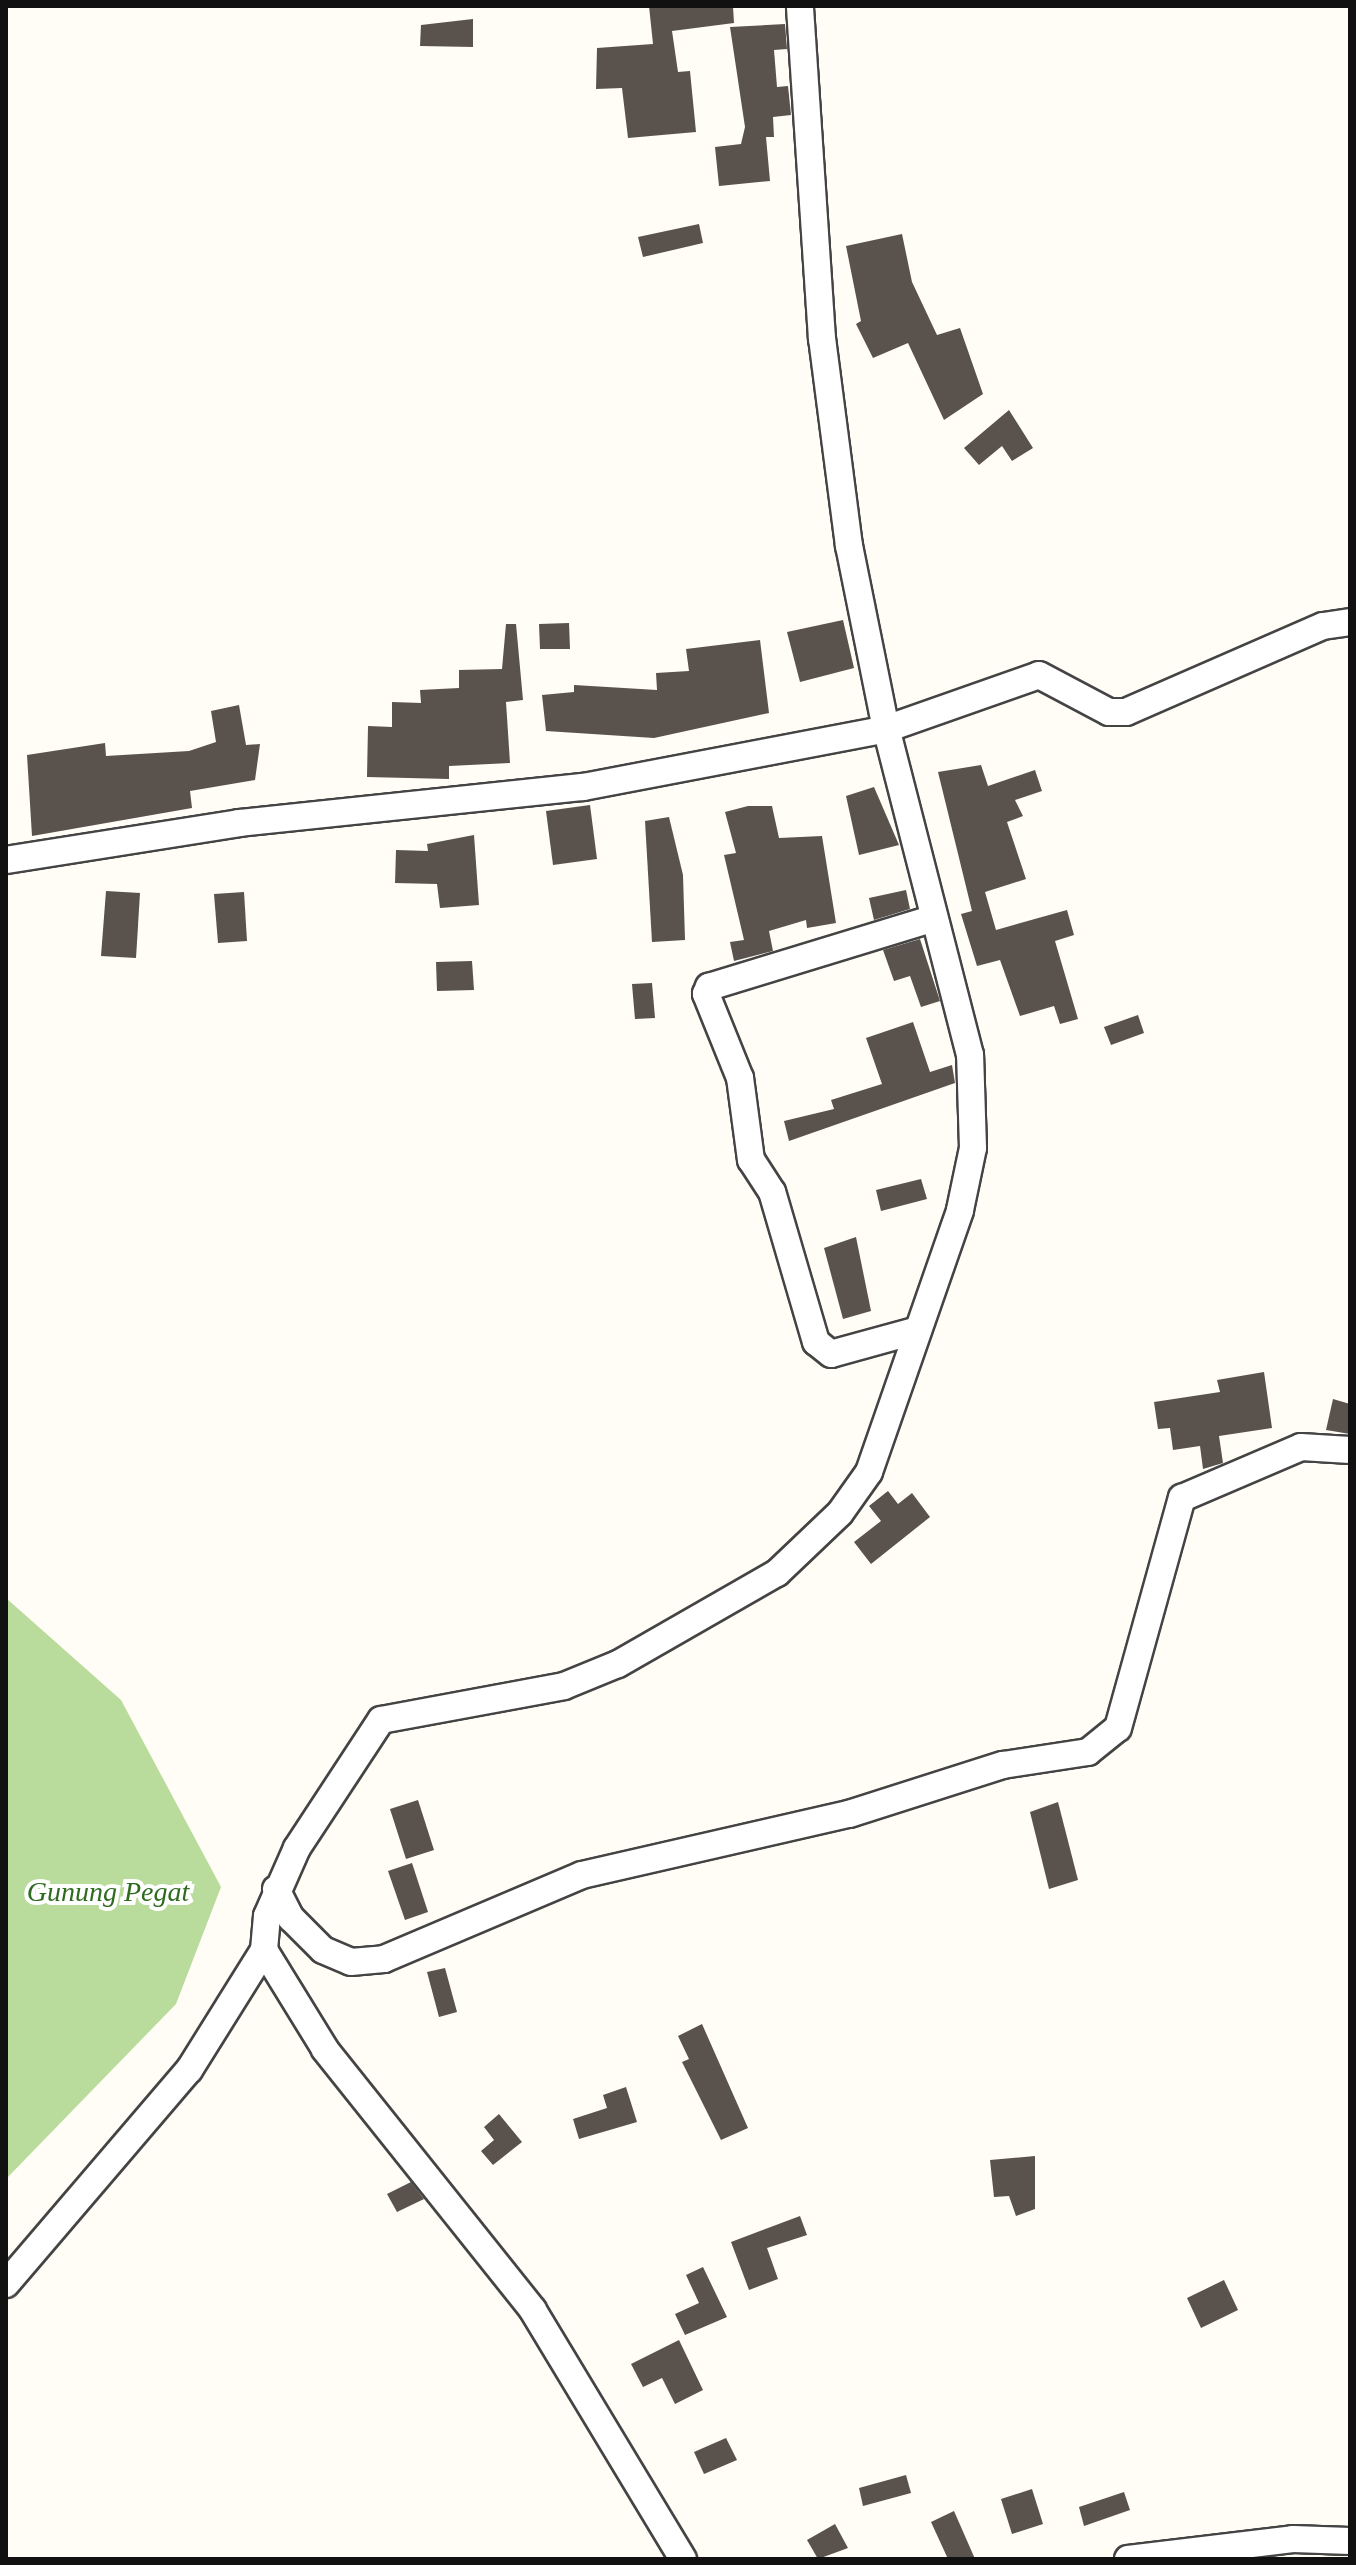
<!DOCTYPE html>
<html>
<head>
<meta charset="utf-8">
<style>
	body { margin:0 }
	#map { position:relative; width:1356px; height:2565px; overflow:hidden; background:#fffdf5; font-family:"Times New Roman",serif }
	div>[style] { position:absolute }
	.forest>* { inset:0; background:#b9dc9c }
	.building>* { inset:0; background:#5a524d }
	.roads { filter:drop-shadow(2px 0 #444) drop-shadow(-2px 0 #444) drop-shadow(0 2px #444) drop-shadow(0 -2px #444) }
	.minor>* { height:26px; margin:-13px; padding:0 13px; transform-origin:13px; border-radius:13px; background:#fff }
	span { translate:-50% -50%; white-space:nowrap; text-align:center; line-height:1.15; -webkit-text-stroke:8px #fff; paint-order:stroke }
	.park-label { font-size:28px; color:#2f6b1f; font-style:italic }
	.frame { position:absolute; inset:0; border:8px solid #111; pointer-events:none }
</style>
</head>
<body>
<div id="map">
	<div class="forest">
		<i style="clip-path:polygon(6px 1598px,121px 1700px,221px 1887px,176px 2004px,6px 2179px)"></i>
	</div>
	<div class="building">
		<i style="clip-path:polygon(649px 6px,733px 6px,734px 23px,672px 31px,678px 72px,690px 71px,696px 132px,628px 138px,622px 88px,596px 89px,597px 48px,653px 44px)"></i>
		<i style="clip-path:polygon(473px 19px,473px 47px,420px 46px,421px 25px)"></i>
		<i style="clip-path:polygon(785px 24px,787px 49px,774px 50px,777px 87px,788px 86px,791px 115px,773px 117px,774px 137px,766px 137px,770px 181px,719px 186px,715px 147px,741px 144px,745px 127px,730px 27px)"></i>
		<i style="clip-path:polygon(699px 224px,703px 243px,643px 257px,638px 237px)"></i>
		<i style="clip-path:polygon(902px 234px,912px 282px,937px 335px,960px 328px,983px 394px,944px 420px,908px 343px,873px 358px,856px 324px,861px 321px,846px 246px)"></i>
		<i style="clip-path:polygon(1009px 410px,1033px 448px,1012px 461px,1002px 446px,979px 465px,964px 448px)"></i>
		<i style="clip-path:polygon(843px 620px,854px 668px,800px 682px,787px 632px)"></i>
		<i style="clip-path:polygon(569px 623px,570px 649px,540px 649px,539px 624px)"></i>
		<i style="clip-path:polygon(506px 624px,516px 624px,523px 700px,506px 702px,510px 763px,449px 766px,449px 779px,367px 777px,368px 726px,392px 727px,392px 702px,421px 703px,420px 690px,459px 688px,459px 670px,502px 669px)"></i>
		<i style="clip-path:polygon(760px 640px,769px 713px,654px 738px,546px 731px,542px 695px,574px 692px,574px 685px,657px 690px,656px 673px,689px 671px,686px 649px)"></i>
		<i style="clip-path:polygon(239px 705px,246px 745px,260px 744px,255px 780px,190px 791px,192px 808px,32px 836px,27px 755px,105px 743px,106px 756px,189px 751px,216px 742px,211px 711px)"></i>
		<i style="clip-path:polygon(981px 765px,988px 786px,1035px 770px,1042px 791px,1015px 800px,1023px 816px,1007px 822px,1026px 879px,985px 892px,996px 930px,1067px 910px,1074px 935px,1055px 941px,1078px 1019px,1060px 1024px,1054px 1006px,1020px 1016px,1000px 960px,977px 966px,961px 914px,972px 911px,938px 772px)"></i>
		<i style="clip-path:polygon(874px 787px,899px 845px,859px 855px,846px 796px)"></i>
		<i style="clip-path:polygon(590px 805px,597px 859px,553px 865px,546px 811px)"></i>
		<i style="clip-path:polygon(748px 806px,772px 806px,779px 838px,822px 836px,836px 923px,807px 928px,806px 920px,769px 931px,773px 951px,734px 961px,730px 942px,744px 940px,724px 855px,736px 853px,725px 812px)"></i>
		<i style="clip-path:polygon(669px 817px,683px 875px,685px 940px,652px 942px,645px 821px)"></i>
		<i style="clip-path:polygon(474px 835px,479px 905px,440px 908px,437px 884px,395px 883px,396px 850px,428px 851px,427px 844px)"></i>
		<i style="clip-path:polygon(906px 890px,910px 909px,874px 920px,869px 898px)"></i>
		<i style="clip-path:polygon(106px 891px,140px 893px,136px 958px,101px 956px)"></i>
		<i style="clip-path:polygon(244px 892px,247px 941px,218px 943px,214px 894px)"></i>
		<i style="clip-path:polygon(920px 939px,940px 1001px,921px 1007px,910px 976px,894px 981px,883px 950px)"></i>
		<i style="clip-path:polygon(472px 961px,474px 990px,437px 991px,436px 962px)"></i>
		<i style="clip-path:polygon(652px 983px,655px 1018px,635px 1019px,632px 984px)"></i>
		<i style="clip-path:polygon(1138px 1015px,1144px 1033px,1111px 1045px,1104px 1027px)"></i>
		<i style="clip-path:polygon(913px 1022px,930px 1072px,952px 1065px,955px 1083px,789px 1141px,784px 1121px,834px 1109px,831px 1100px,882px 1084px,866px 1038px)"></i>
		<i style="clip-path:polygon(921px 1179px,927px 1199px,881px 1211px,876px 1190px)"></i>
		<i style="clip-path:polygon(856px 1237px,871px 1311px,843px 1319px,824px 1248px)"></i>
		<i style="clip-path:polygon(1264px 1372px,1272px 1428px,1219px 1436px,1223px 1463px,1203px 1469px,1200px 1446px,1173px 1450px,1170px 1428px,1158px 1429px,1154px 1402px,1220px 1392px,1217px 1380px)"></i>
		<i style="clip-path:polygon(1333px 1399px,1350px 1404px,1350px 1434px,1326px 1430px)"></i>
		<i style="clip-path:polygon(888px 1491px,898px 1504px,912px 1493px,930px 1517px,871px 1564px,854px 1542px,881px 1521px,869px 1506px)"></i>
		<i style="clip-path:polygon(418px 1800px,434px 1850px,406px 1859px,390px 1809px)"></i>
		<i style="clip-path:polygon(1058px 1802px,1078px 1880px,1049px 1889px,1030px 1812px)"></i>
		<i style="clip-path:polygon(412px 1863px,428px 1912px,405px 1920px,388px 1871px)"></i>
		<i style="clip-path:polygon(445px 1968px,457px 2012px,439px 2017px,427px 1972px)"></i>
		<i style="clip-path:polygon(702px 2024px,748px 2128px,721px 2140px,682px 2062px,689px 2059px,678px 2036px)"></i>
		<i style="clip-path:polygon(626px 2087px,637px 2122px,579px 2139px,573px 2119px,607px 2108px,603px 2095px)"></i>
		<i style="clip-path:polygon(499px 2114px,522px 2142px,493px 2165px,481px 2151px,494px 2140px,484px 2127px)"></i>
		<i style="clip-path:polygon(1035px 2156px,1035px 2209px,1016px 2216px,1009px 2196px,994px 2197px,990px 2160px)"></i>
		<i style="clip-path:polygon(411px 2182px,424px 2199px,397px 2212px,387px 2194px)"></i>
		<i style="clip-path:polygon(800px 2216px,807px 2235px,767px 2248px,778px 2279px,749px 2290px,731px 2242px)"></i>
		<i style="clip-path:polygon(703px 2267px,727px 2317px,685px 2335px,675px 2314px,699px 2303px,686px 2275px)"></i>
		<i style="clip-path:polygon(1224px 2280px,1238px 2310px,1201px 2328px,1187px 2298px)"></i>
		<i style="clip-path:polygon(679px 2340px,703px 2390px,675px 2404px,662px 2378px,643px 2387px,631px 2364px)"></i>
		<i style="clip-path:polygon(726px 2438px,737px 2460px,704px 2474px,694px 2452px)"></i>
		<i style="clip-path:polygon(906px 2475px,911px 2493px,863px 2506px,859px 2488px)"></i>
		<i style="clip-path:polygon(1032px 2489px,1043px 2524px,1012px 2534px,1001px 2499px)"></i>
		<i style="clip-path:polygon(1124px 2492px,1130px 2510px,1084px 2526px,1079px 2507px)"></i>
		<i style="clip-path:polygon(954px 2511px,975px 2559px,948px 2559px,931px 2522px)"></i>
		<i style="clip-path:polygon(835px 2524px,848px 2548px,818px 2559px,807px 2540px)"></i>
	</div>
	<div class="roads">
		<div class="minor">
			<i style="left:6px;top:860px;width:236px;rotate:-9deg"></i>
			<i style="left:239px;top:823px;width:346px;rotate:-6deg"></i>
			<i style="left:583px;top:787px;width:309px;rotate:-10.8deg"></i>
			<i style="left:886px;top:729px;width:162px;rotate:-19.4deg"></i>
			<i style="left:1039px;top:675px;width:79px;rotate:27.9deg"></i>
			<i style="left:1109px;top:712px;width:17px"></i>
			<i style="left:1126px;top:712px;width:215px;rotate:-23.6deg"></i>
			<i style="left:1323px;top:626px;width:27px;rotate:-8deg"></i>
			<i style="left:918px;top:1330px;width:90px;rotate:164.6deg"></i>
			<i style="left:831px;top:1354px;width:19px;rotate:-141deg"></i>
			<i style="left:816px;top:1342px;width:156px;rotate:-106.3deg"></i>
			<i style="left:772px;top:1192px;width:38px;rotate:-123deg"></i>
			<i style="left:751px;top:1160px;width:83px;rotate:-97.6deg"></i>
			<i style="left:740px;top:1078px;width:91px;rotate:-112deg"></i>
			<i style="left:706px;top:994px;width:8px;rotate:-67deg"></i>
			<i style="left:709px;top:987px;width:232px;rotate:-17deg"></i>
			<i style="left:276px;top:1889px;width:33px;rotate:63deg"></i>
			<i style="left:291px;top:1918px;width:45px;rotate:45deg"></i>
			<i style="left:323px;top:1950px;width:30px;rotate:23deg"></i>
			<i style="left:351px;top:1962px;width:33px;rotate:-5deg"></i>
			<i style="left:384px;top:1959px;width:215px;rotate:-23deg"></i>
			<i style="left:582px;top:1875px;width:274px;rotate:-12.9deg"></i>
			<i style="left:849px;top:1814px;width:162px;rotate:-17.7deg"></i>
			<i style="left:1003px;top:1765px;width:86px;rotate:-8.7deg"></i>
			<i style="left:1088px;top:1752px;width:38px;rotate:-39deg"></i>
			<i style="left:1118px;top:1728px;width:239px;rotate:-74.5deg"></i>
			<i style="left:1182px;top:1498px;width:129px;rotate:-23.2deg"></i>
			<i style="left:1301px;top:1447px;width:49px;rotate:3.5deg"></i>
			<i style="left:6px;top:2284px;width:282px;rotate:-49.5deg"></i>
			<i style="left:189px;top:2070px;width:142px;rotate:-58deg"></i>
			<i style="left:683px;top:2559px;width:291px;rotate:-121.1deg"></i>
			<i style="left:533px;top:2310px;width:334px;rotate:-128.6deg"></i>
			<i style="left:325px;top:2049px;width:116px;rotate:-121.6deg"></i>
			<i style="left:264px;top:1950px;width:34px;rotate:-85deg"></i>
			<i style="left:267px;top:1916px;width:74px;rotate:-66.2deg"></i>
			<i style="left:297px;top:1848px;width:153px;rotate:-56.7deg"></i>
			<i style="left:381px;top:1720px;width:186px;rotate:-10.5deg"></i>
			<i style="left:564px;top:1686px;width:58px;rotate:-22.2deg"></i>
			<i style="left:618px;top:1664px;width:183px;rotate:-29.8deg"></i>
			<i style="left:777px;top:1573px;width:87px;rotate:-43.6deg"></i>
			<i style="left:840px;top:1513px;width:50px;rotate:-54.7deg"></i>
			<i style="left:869px;top:1472px;width:277px;rotate:-70.8deg"></i>
			<i style="left:960px;top:1210px;width:63px;rotate:-78.2deg"></i>
			<i style="left:973px;top:1148px;width:93px;rotate:-91.8deg"></i>
			<i style="left:970px;top:1055px;width:337px;rotate:-104.4deg"></i>
			<i style="left:886px;top:729px;width:187px;rotate:-101.4deg"></i>
			<i style="left:849px;top:546px;width:209px;rotate:-97.4deg"></i>
			<i style="left:822px;top:339px;width:334px;rotate:-93.8deg"></i>
			<i style="left:1128px;top:2559px;width:166px;rotate:-6.9deg"></i>
			<i style="left:1293px;top:2539px;width:57px;rotate:2deg"></i>
		</div>
	</div>
	<div class="park-label">
		<span style="left:108px;top:1892px">Gunung Pegat</span>
	</div>
	<div class="frame"></div>
</div>
</body>
</html>
